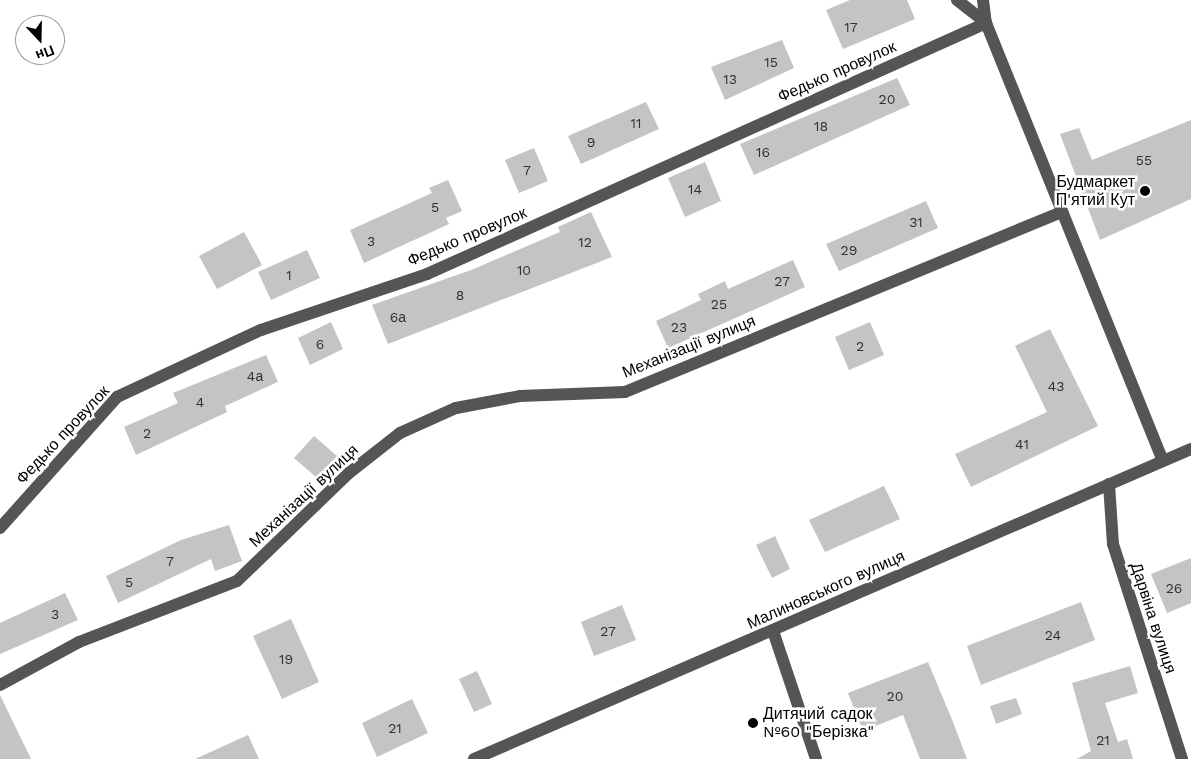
<!DOCTYPE html>
<html>
<head>
<meta charset="utf-8">
<style>
	body { margin:0 }
	#map { position:relative; width:1191px; height:759px; overflow:hidden; background:#fff; font-family:"Work Sans",sans-serif }
	div>[style] { position:absolute }
	.building>* { inset:0; background:#c4c4c4 }
	.minor>* { height:12px; margin:-6px; padding:0 6px; transform-origin:6px; border-radius:6px; background:#555 }
	.dots>* { width:14px; height:14px; translate:-50% -50%; box-sizing:border-box; border:2px solid #fff; border-radius:50% }
	span { translate:-50% -50%; white-space:nowrap; text-align:center; line-height:1.15; -webkit-text-stroke:5px #fff; paint-order:stroke }
	.number-label { font-size:14px; color:#313131 }
	.number-label span { -webkit-text-stroke-width:0 }
	.street-label { font-size:16px; color:#000 }
	.poi-label { font-size:16px; color:#000 }
	.right { translate:-100% -50%; text-align:right }
	.left { translate:0 -50%; text-align:left }
	.north { position:absolute; left:15px; top:15px; width:50px; height:50px; box-sizing:border-box; background:#fff; border:1px solid #999; border-radius:50%; rotate:159deg; font-size:14px; font-weight:700; line-height:20px; text-align:center; color:#000 }
	.north::after { content:''; display:block; margin:auto; width:18px; height:22px; background:#000; clip-path:polygon(50% 0,100% 100%,50% 72%,0 100%) }
</style>
</head>
<body>
<div id="map">
	<div class="building">
		<i style="clip-path:polygon(850px 0,907px 0,915px 19px,843px 49px,826px 10px)"></i>
		<i style="clip-path:polygon(782px 40px,794px 68px,725px 100px,711px 67px)"></i>
		<i style="clip-path:polygon(897px 78px,910px 105px,754px 175px,740px 144px)"></i>
		<i style="clip-path:polygon(646px 102px,659px 129px,581px 164px,568px 136px)"></i>
		<i style="clip-path:polygon(1191px 120px,1191px 199px,1100px 240px,1060px 134px,1079px 128px,1092px 160px)"></i>
		<i style="clip-path:polygon(534px 148px,548px 181px,519px 193px,505px 160px)"></i>
		<i style="clip-path:polygon(705px 162px,721px 201px,685px 217px,668px 178px)"></i>
		<i style="clip-path:polygon(448px 180px,462px 211px,446px 218px,449px 224px,364px 263px,350px 230px,432px 193px,429px 188px)"></i>
		<i style="clip-path:polygon(926px 201px,938px 228px,839px 271px,826px 244px)"></i>
		<i style="clip-path:polygon(591px 212px,612px 257px,388px 344px,372px 305px,471px 270px,560px 232px,558px 227px)"></i>
		<i style="clip-path:polygon(244px 232px,262px 265px,217px 289px,199px 256px)"></i>
		<i style="clip-path:polygon(307px 250px,320px 278px,271px 300px,258px 272px)"></i>
		<i style="clip-path:polygon(793px 260px,805px 287px,668px 348px,656px 321px,701px 300px,698px 294px,725px 281px,728px 289px)"></i>
		<i style="clip-path:polygon(331px 322px,343px 349px,310px 365px,298px 338px)"></i>
		<i style="clip-path:polygon(870px 322px,884px 355px,849px 370px,835px 337px)"></i>
		<i style="clip-path:polygon(1050px 329px,1098px 426px,971px 487px,955px 454px,1047px 412px,1015px 346px)"></i>
		<i style="clip-path:polygon(266px 355px,278px 382px,225px 406px,227px 412px,136px 455px,124px 427px,178px 403px,173px 393px)"></i>
		<i style="clip-path:polygon(314px 436px,337px 456px,317px 478px,294px 458px)"></i>
		<i style="clip-path:polygon(884px 486px,900px 519px,825px 552px,809px 520px)"></i>
		<i style="clip-path:polygon(229px 525px,242px 561px,215px 571px,211px 559px,118px 603px,106px 576px,181px 540px)"></i>
		<i style="clip-path:polygon(775px 536px,790px 569px,772px 578px,756px 545px)"></i>
		<i style="clip-path:polygon(1191px 558px,1191px 603px,1167px 613px,1151px 574px)"></i>
		<i style="clip-path:polygon(65px 593px,78px 620px,0 654px,0 623px)"></i>
		<i style="clip-path:polygon(1081px 602px,1095px 640px,981px 685px,967px 646px)"></i>
		<i style="clip-path:polygon(622px 605px,636px 640px,594px 656px,581px 622px)"></i>
		<i style="clip-path:polygon(291px 619px,319px 682px,282px 699px,253px 636px)"></i>
		<i style="clip-path:polygon(928px 662px,953px 722px,967px 759px,920px 759px,903px 715px,863px 731px,848px 693px)"></i>
		<i style="clip-path:polygon(1130px 666px,1138px 693px,1105px 703px,1118px 742px,1127px 739px,1133px 759px,1077px 759px,1091px 751px,1072px 683px)"></i>
		<i style="clip-path:polygon(477px 671px,492px 704px,474px 712px,459px 679px)"></i>
		<i style="clip-path:polygon(0 695px,31px 759px,0 759px)"></i>
		<i style="clip-path:polygon(1016px 698px,1022px 714px,996px 724px,990px 706px)"></i>
		<i style="clip-path:polygon(412px 699px,428px 733px,377px 757px,362px 723px)"></i>
		<i style="clip-path:polygon(248px 735px,259px 759px,195px 759px)"></i>
	</div>
	<div class="minor">
		<i style="left:957px;top:0;width:37px;rotate:38deg"></i>
		<i style="left:983px;top:0;width:23px;rotate:83deg"></i>
		<i style="left:986px;top:23px;width:471px;rotate:68deg"></i>
		<i style="left:1109px;top:484px;width:60px;rotate:86.2deg"></i>
		<i style="left:1113px;top:544px;width:226px;rotate:72.2deg"></i>
		<i style="left:0;top:528px;width:176px;rotate:-48.2deg"></i>
		<i style="left:117px;top:397px;width:159px;rotate:-25deg"></i>
		<i style="left:261px;top:330px;width:175px;rotate:-18.6deg"></i>
		<i style="left:427px;top:274px;width:613px;rotate:-24.18deg"></i>
		<i style="left:773px;top:631px;width:135px;rotate:71.4deg"></i>
		<i style="left:0;top:685px;width:90px;rotate:-28.6deg"></i>
		<i style="left:79px;top:642px;width:169px;rotate:-21.1deg"></i>
		<i style="left:237px;top:581px;width:156px;rotate:-44deg"></i>
		<i style="left:349px;top:473px;width:65px;rotate:-38.1deg"></i>
		<i style="left:400px;top:433px;width:61px;rotate:-24.1deg"></i>
		<i style="left:456px;top:408px;width:65px;rotate:-10.6deg"></i>
		<i style="left:520px;top:396px;width:105px;rotate:-2.2deg"></i>
		<i style="left:625px;top:392px;width:473px;rotate:-22.4deg"></i>
		<i style="left:474px;top:759px;width:781px;rotate:-23.38deg"></i>
	</div>
	<div class="dots">
		<i style="left:1145px;top:191px;background:#000"></i>
		<i style="left:753px;top:723px;background:#000"></i>
	</div>
	<div class="number-label">
		<span style="left:851px;top:27px">17</span>
		<span style="left:771px;top:62px">15</span>
		<span style="left:730px;top:79px">13</span>
		<span style="left:887px;top:99px">20</span>
		<span style="left:636px;top:123px">11</span>
		<span style="left:821px;top:126px">18</span>
		<span style="left:591px;top:142px">9</span>
		<span style="left:763px;top:152px">16</span>
		<span style="left:1144px;top:160px">55</span>
		<span style="left:527px;top:170px">7</span>
		<span style="left:695px;top:189px">14</span>
		<span style="left:435px;top:207px">5</span>
		<span style="left:916px;top:222px">31</span>
		<span style="left:371px;top:241px">3</span>
		<span style="left:585px;top:242px">12</span>
		<span style="left:849px;top:250px">29</span>
		<span style="left:524px;top:270px">10</span>
		<span style="left:289px;top:275px">1</span>
		<span style="left:782px;top:281px">27</span>
		<span style="left:460px;top:295px">8</span>
		<span style="left:719px;top:304px">25</span>
		<span style="left:398px;top:317px">6а</span>
		<span style="left:679px;top:327px">23</span>
		<span style="left:320px;top:344px">6</span>
		<span style="left:860px;top:346px">2</span>
		<span style="left:255px;top:376px">4а</span>
		<span style="left:1056px;top:386px">43</span>
		<span style="left:200px;top:402px">4</span>
		<span style="left:147px;top:433px">2</span>
		<span style="left:1022px;top:444px">41</span>
		<span style="left:170px;top:561px">7</span>
		<span style="left:129px;top:582px">5</span>
		<span style="left:1174px;top:588px">26</span>
		<span style="left:55px;top:614px">3</span>
		<span style="left:608px;top:631px">27</span>
		<span style="left:1053px;top:635px">24</span>
		<span style="left:286px;top:659px">19</span>
		<span style="left:895px;top:696px">20</span>
		<span style="left:395px;top:728px">21</span>
		<span style="left:1103px;top:740px">21</span>
	</div>
	<div class="street-label">
		<span style="left:837px;top:72px;rotate:-24deg">Федько провулок</span>
		<span style="left:467px;top:237px;rotate:-23deg">Федько провулок</span>
		<span style="left:689px;top:347px;rotate:-22deg">Механізації вулиця</span>
		<span style="left:63px;top:435px;rotate:-47deg">Федько провулок</span>
		<span style="left:304px;top:496px;rotate:-43deg">Механізації вулиця</span>
		<span style="left:826px;top:590px;rotate:-24deg">Малиновського вулиця</span>
		<span style="left:1153px;top:618px;rotate:72deg">Дарвіна вулиця</span>
	</div>
	<div class="poi-label">
		<span class="right" style="left:1135px;top:191px">Будмаркет<br>П'ятий Кут</span>
		<span class="left" style="left:763px;top:723px">Дитячий садок<br>№60 "Берізка"</span>
	</div>
	<div class="north">Пн</div>
</div>
</body>
</html>
